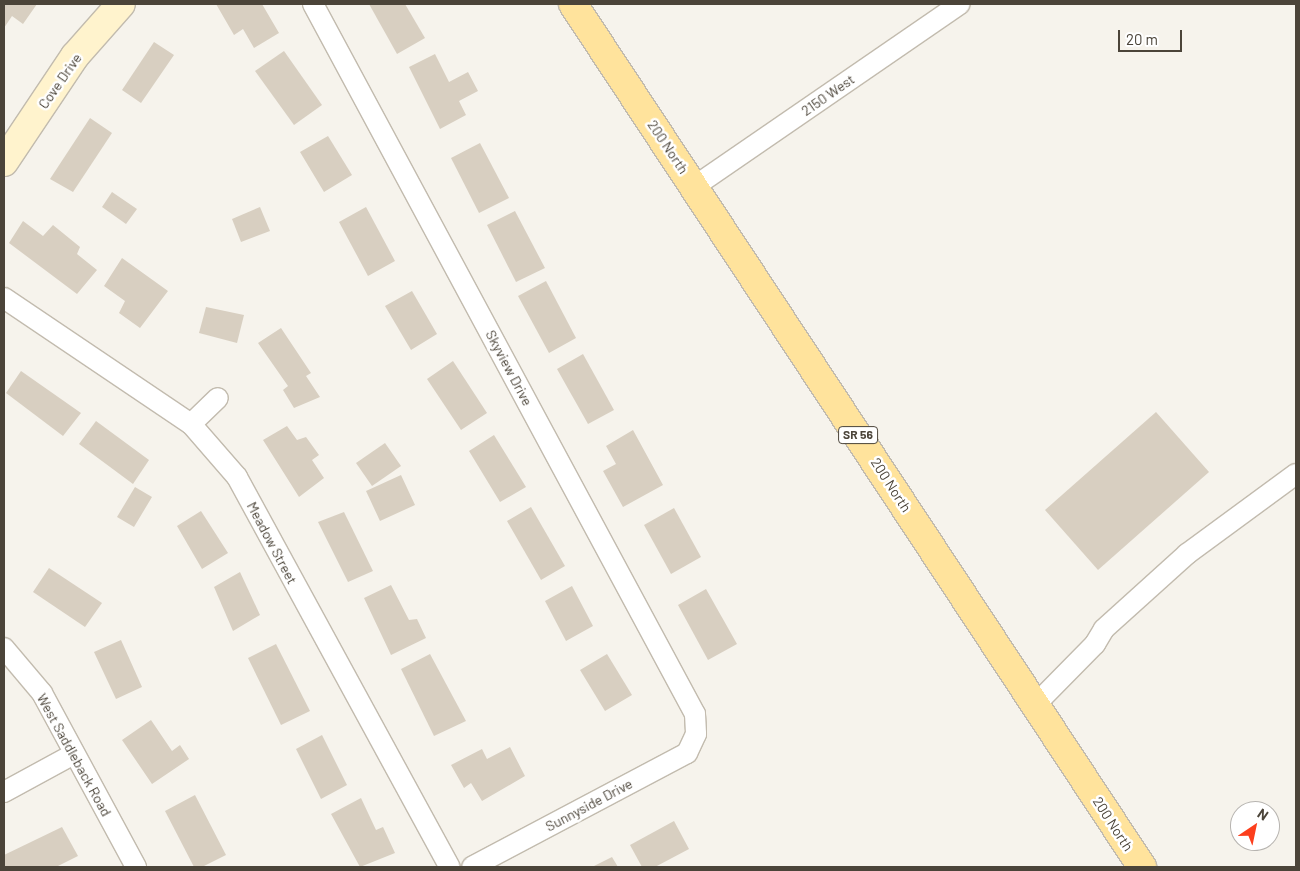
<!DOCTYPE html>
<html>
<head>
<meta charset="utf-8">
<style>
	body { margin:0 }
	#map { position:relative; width:1300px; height:871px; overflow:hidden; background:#f6f3ec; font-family:Barlow,sans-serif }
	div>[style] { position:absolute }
	.building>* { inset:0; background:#d8cfc1 }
	.roads { filter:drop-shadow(1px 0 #c2bbae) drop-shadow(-1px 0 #c2bbae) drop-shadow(0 1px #c2bbae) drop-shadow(0 -1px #c2bbae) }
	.street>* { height:20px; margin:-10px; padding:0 10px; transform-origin:10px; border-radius:10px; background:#fff }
	.secondary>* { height:28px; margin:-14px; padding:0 14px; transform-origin:14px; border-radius:14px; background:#fff3cd }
	.primary>* { height:28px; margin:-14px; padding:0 14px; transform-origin:14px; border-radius:14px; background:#ffe39c }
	span { translate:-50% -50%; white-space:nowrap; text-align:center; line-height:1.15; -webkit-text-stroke:5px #fff; paint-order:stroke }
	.shield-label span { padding:1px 4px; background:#fff; border:1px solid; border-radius:4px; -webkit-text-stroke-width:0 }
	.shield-label { font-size:12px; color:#4b4439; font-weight:700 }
	.street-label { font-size:14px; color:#4b4439 }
	.frame { position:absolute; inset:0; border:5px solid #4b4439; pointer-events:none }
	.north { position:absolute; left:1230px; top:801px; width:50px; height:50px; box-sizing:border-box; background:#fff; border:1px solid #b7b4b0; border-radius:50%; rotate:34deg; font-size:14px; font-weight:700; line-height:20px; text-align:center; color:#4b4439 }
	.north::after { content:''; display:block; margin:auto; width:18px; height:22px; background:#fc3f1d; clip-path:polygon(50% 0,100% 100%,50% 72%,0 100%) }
	.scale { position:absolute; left:1118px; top:30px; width:64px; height:22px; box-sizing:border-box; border:2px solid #4b4439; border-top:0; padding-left:6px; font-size:15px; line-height:18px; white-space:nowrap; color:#4b4439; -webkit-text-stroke:4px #fff; paint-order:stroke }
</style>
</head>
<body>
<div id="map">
	<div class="building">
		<i style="clip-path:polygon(4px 4px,37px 4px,23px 24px,12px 16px,4px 28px)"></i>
		<i style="clip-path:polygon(216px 4px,262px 4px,279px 33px,254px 48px,243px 29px,234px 35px)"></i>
		<i style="clip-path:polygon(369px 4px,405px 4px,425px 38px,397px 54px)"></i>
		<i style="clip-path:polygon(154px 42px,174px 55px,141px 103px,122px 90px)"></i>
		<i style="clip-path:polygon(284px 51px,322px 105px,294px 125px,255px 71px)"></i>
		<i style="clip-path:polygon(435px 54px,449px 82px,468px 72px,478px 91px,459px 101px,466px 115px,440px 129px,409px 67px)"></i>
		<i style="clip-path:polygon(90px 118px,112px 133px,73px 192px,50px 179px)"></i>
		<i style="clip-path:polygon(328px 136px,352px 175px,324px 192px,300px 152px)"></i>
		<i style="clip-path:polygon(480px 143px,509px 198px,479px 213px,451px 158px)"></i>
		<i style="clip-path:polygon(112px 192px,137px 209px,126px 224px,102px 207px)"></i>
		<i style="clip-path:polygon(260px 207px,270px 231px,241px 242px,232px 219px)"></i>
		<i style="clip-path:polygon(366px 207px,395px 261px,368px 276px,339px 222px)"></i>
		<i style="clip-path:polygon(515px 211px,545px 268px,516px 282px,487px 225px)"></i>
		<i style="clip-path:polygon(23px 221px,43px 236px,53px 225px,80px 247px,77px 254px,97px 270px,77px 294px,9px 243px)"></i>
		<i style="clip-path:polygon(122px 258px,168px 291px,140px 328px,119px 313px,125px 301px,104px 286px)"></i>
		<i style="clip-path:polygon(546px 281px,576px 338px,549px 353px,518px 296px)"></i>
		<i style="clip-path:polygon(412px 291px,437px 334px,411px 350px,385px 306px)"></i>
		<i style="clip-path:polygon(206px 307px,244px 315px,237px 343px,199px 333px)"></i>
		<i style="clip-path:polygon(281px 328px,311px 373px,306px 376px,320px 397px,294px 408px,283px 390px,288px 386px,258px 343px)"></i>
		<i style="clip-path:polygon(583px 354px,614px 410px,588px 424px,557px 369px)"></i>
		<i style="clip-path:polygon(453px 361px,487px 413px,461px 430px,427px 379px)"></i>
		<i style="clip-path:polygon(21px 371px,81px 413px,63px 436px,6px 393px)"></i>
		<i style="clip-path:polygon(1156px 412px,1209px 472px,1098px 570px,1045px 510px)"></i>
		<i style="clip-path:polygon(96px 421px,149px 460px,133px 484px,79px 444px)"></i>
		<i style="clip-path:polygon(287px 426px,297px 440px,306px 437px,319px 455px,312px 460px,324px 478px,299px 497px,263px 440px)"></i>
		<i style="clip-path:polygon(633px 430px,663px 485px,623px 507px,603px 471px,616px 464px,606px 446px)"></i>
		<i style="clip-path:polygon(494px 435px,526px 487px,500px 502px,469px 451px)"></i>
		<i style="clip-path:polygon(385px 443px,401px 466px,372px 486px,356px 463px)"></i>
		<i style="clip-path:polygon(401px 475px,415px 505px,380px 521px,366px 491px)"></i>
		<i style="clip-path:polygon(135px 487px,152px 497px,134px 527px,117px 517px)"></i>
		<i style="clip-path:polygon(531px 507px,565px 566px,541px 580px,507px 521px)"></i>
		<i style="clip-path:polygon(674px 508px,701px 557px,671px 574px,644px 525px)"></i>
		<i style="clip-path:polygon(201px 511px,228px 553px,202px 569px,177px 526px)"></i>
		<i style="clip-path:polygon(344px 512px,373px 571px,348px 582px,318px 522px)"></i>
		<i style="clip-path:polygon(49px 568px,102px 603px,85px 627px,33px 592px)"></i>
		<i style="clip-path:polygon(240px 572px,260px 615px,233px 631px,214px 587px)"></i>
		<i style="clip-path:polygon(391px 585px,409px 620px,417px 619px,426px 638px,391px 655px,364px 598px)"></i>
		<i style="clip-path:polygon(572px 586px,593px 626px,566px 641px,545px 601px)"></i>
		<i style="clip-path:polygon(706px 589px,737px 644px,708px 660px,678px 605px)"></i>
		<i style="clip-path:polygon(121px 640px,142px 687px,116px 699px,94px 652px)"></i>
		<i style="clip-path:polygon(276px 644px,310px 711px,281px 725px,248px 658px)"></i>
		<i style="clip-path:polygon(430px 654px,466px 721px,434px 736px,401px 669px)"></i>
		<i style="clip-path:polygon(607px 654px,632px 695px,605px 711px,580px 670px)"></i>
		<i style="clip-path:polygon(151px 720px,172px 751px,180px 745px,189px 759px,152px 784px,122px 740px)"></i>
		<i style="clip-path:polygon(322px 735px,347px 785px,321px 799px,296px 749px)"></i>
		<i style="clip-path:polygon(510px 747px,525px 776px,482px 801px,471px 783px,464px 788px,451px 765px,482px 749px,487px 759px)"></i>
		<i style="clip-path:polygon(195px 795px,226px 855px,202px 867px,194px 867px,165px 811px)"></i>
		<i style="clip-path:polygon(361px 798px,376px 830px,383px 827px,395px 853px,360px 867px,331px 814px)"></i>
		<i style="clip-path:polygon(674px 821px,689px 849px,655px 867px,642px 867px,630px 845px)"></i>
		<i style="clip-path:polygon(62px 827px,78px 856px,56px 867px,4px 867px,4px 855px)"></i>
		<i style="clip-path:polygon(612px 857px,618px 867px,592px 867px)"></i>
	</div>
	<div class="roads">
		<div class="street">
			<i style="left:313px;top:4px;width:806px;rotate:61.72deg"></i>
			<i style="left:695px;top:714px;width:20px;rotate:87deg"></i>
			<i style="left:696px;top:734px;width:21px;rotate:115deg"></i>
			<i style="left:687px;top:753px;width:243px;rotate:152.1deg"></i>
			<i style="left:695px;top:186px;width:321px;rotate:-34.5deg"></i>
			<i style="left:4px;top:298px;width:225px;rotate:34deg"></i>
			<i style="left:191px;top:424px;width:70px;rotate:49deg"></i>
			<i style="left:237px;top:477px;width:444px;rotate:61.4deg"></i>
			<i style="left:191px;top:424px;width:37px;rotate:-44deg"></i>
			<i style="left:4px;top:648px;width:59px;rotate:49.8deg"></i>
			<i style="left:42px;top:693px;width:198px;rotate:61.6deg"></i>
			<i style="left:1035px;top:705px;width:86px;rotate:-45.5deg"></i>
			<i style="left:1095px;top:644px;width:17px;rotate:-59deg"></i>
			<i style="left:1104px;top:629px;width:112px;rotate:-42.1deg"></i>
			<i style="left:1187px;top:554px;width:135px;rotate:-36.3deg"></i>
			<i style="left:4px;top:792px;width:80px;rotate:-28.5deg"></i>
		</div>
		<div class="secondary">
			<i style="left:4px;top:162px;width:128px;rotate:-56.2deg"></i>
			<i style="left:75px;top:56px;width:69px;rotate:-48.5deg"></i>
		</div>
		<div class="primary">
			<i style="left:573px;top:4px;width:1034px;rotate:56.6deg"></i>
		</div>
	</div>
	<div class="shield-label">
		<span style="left:858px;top:435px">SR 56</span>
	</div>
	<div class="street-label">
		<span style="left:60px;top:81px;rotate:-55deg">Cove Drive</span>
		<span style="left:828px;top:95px;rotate:-35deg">2150 West</span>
		<span style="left:668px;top:147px;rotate:56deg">200 North</span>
		<span style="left:509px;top:368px;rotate:62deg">Skyview Drive</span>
		<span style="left:891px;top:485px;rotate:57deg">200 North</span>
		<span style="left:272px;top:543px;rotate:62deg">Meadow Street</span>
		<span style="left:74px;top:755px;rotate:61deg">West Saddleback Road</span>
		<span style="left:589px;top:805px;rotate:-28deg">Sunnyside Drive</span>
		<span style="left:1113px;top:824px;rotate:57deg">200 North</span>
	</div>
	<div class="frame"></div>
	<div class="north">N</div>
	<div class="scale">20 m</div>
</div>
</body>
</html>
